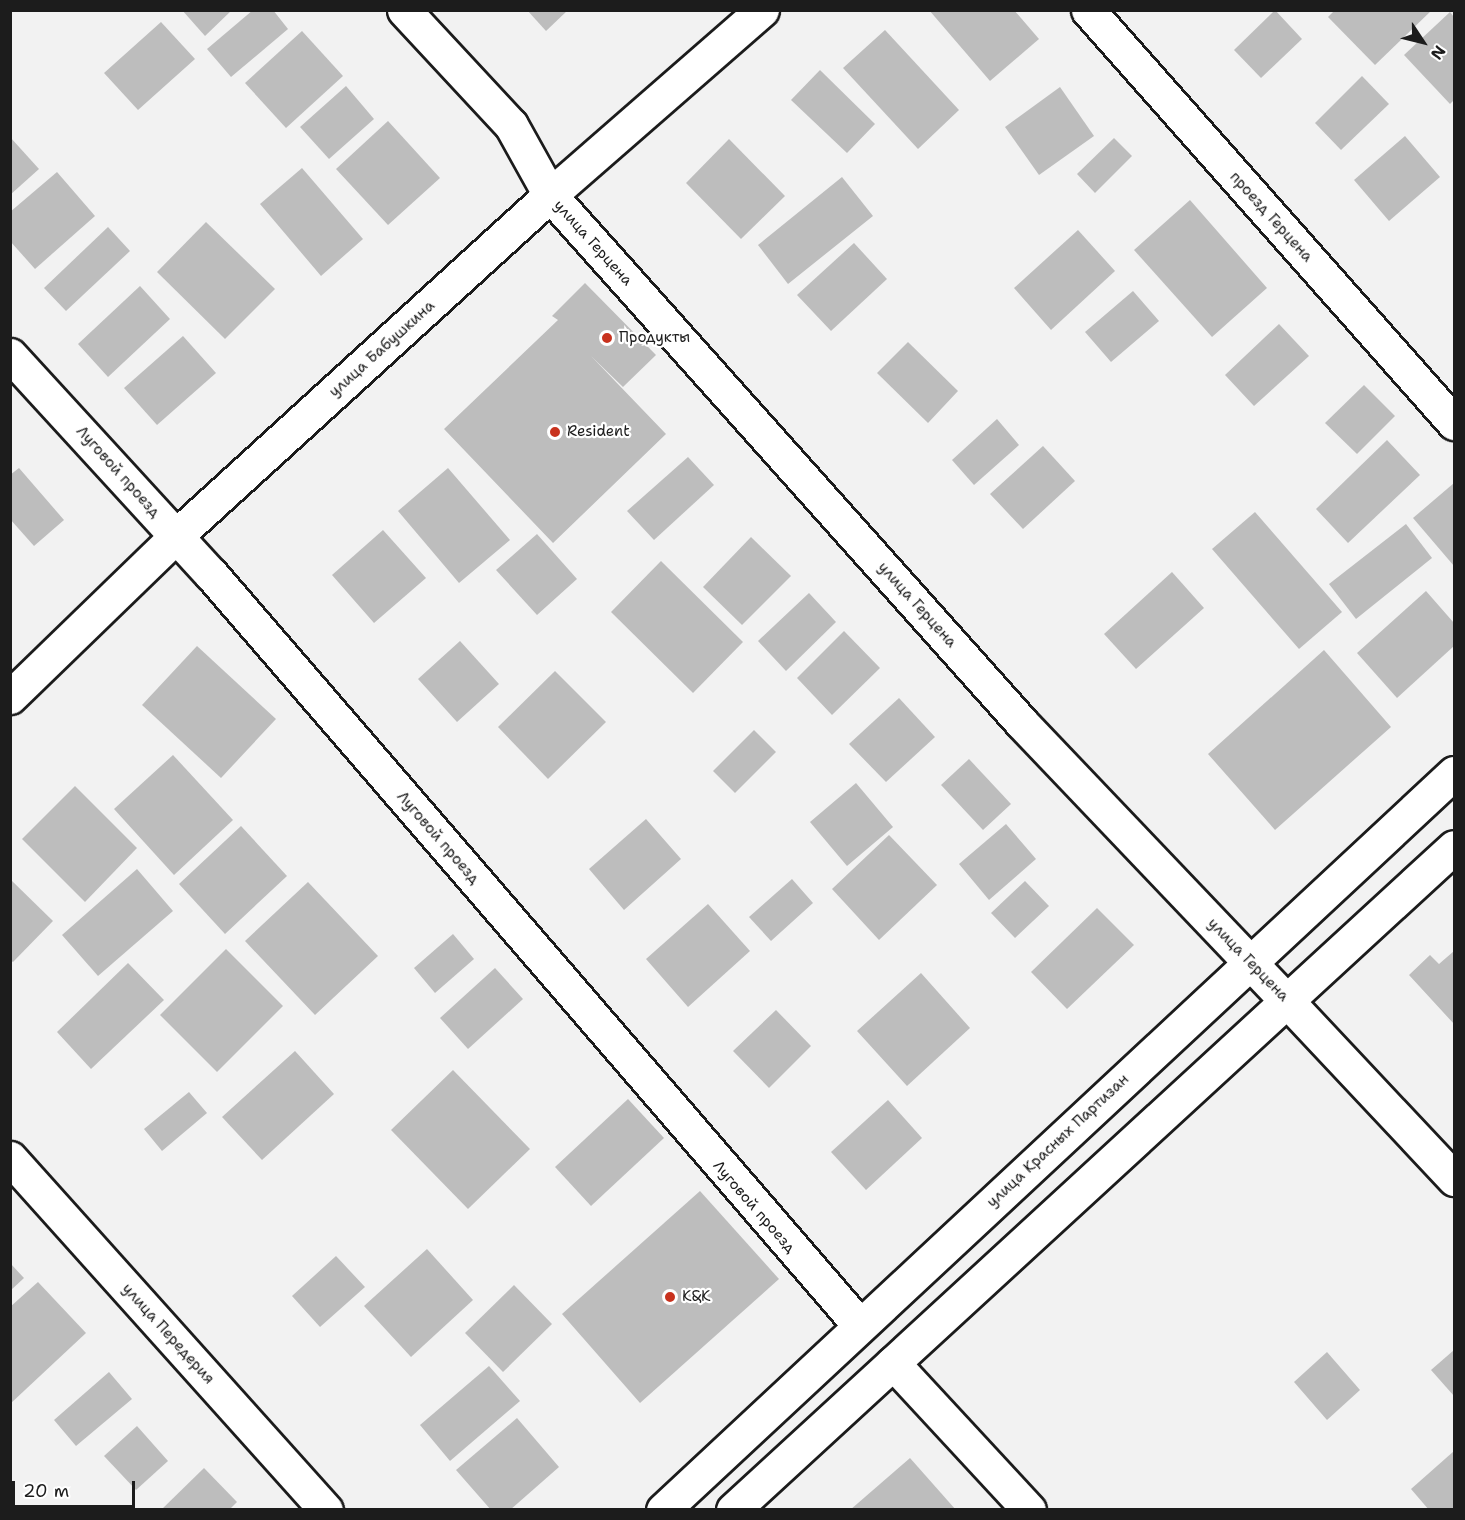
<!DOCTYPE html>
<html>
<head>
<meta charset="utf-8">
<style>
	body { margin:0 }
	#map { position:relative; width:1465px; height:1520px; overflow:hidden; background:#f2f2f2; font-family:"Shantell Sans",sans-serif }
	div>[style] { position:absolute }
	.building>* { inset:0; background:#bdbdbd }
	.roads { filter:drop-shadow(2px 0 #1c1c1c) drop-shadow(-2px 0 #1c1c1c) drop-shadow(0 2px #1c1c1c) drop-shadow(0 -2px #1c1c1c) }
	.minor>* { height:33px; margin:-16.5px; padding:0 16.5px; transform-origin:16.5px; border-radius:16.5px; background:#fff }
	.major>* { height:33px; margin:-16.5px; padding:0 16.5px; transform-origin:16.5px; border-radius:16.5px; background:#fff }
	.highway>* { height:33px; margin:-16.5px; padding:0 16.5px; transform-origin:16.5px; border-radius:16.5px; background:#fff }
	.dots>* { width:16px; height:16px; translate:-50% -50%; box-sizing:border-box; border:3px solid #fff; border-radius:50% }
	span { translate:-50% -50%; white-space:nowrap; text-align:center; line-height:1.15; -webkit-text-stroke:4.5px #fff; paint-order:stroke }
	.street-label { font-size:15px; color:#1c1c1c }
	.poi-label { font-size:15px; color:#1c1c1c }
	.left { translate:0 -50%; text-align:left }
	.frame { position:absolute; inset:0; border:12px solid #1c1c1c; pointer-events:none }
	.north { position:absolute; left:1393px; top:12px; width:60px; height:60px; -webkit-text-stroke:4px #fff; paint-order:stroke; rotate:125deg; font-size:16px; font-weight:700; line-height:24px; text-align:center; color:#1c1c1c }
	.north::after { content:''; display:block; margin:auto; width:21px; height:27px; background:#1c1c1c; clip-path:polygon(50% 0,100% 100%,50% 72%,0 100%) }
	.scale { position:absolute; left:12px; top:1481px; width:123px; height:27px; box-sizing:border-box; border:3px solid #1c1c1c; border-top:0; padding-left:8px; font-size:18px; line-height:21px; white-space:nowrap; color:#1c1c1c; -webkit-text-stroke:4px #fff; paint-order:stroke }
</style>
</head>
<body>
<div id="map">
	<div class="building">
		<i style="clip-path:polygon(182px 10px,232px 10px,205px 36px)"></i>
		<i style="clip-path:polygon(253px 10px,273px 10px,288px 29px,231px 77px,207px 49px)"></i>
		<i style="clip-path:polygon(527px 10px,568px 10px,546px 31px)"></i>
		<i style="clip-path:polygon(929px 10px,1014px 10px,1039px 39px,990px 81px)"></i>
		<i style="clip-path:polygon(1275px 10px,1302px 39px,1261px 78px,1234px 50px)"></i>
		<i style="clip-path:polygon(1335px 10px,1432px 10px,1375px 65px,1328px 17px)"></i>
		<i style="clip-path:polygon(1450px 12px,1454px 17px,1454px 100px,1450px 104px,1404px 55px)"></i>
		<i style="clip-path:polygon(161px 22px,195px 59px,138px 110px,104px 73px)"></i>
		<i style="clip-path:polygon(885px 30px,959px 110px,918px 149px,843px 68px)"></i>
		<i style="clip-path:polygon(302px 31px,343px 76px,286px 128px,245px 83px)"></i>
		<i style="clip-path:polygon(820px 70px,875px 124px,847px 153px,791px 100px)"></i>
		<i style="clip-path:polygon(1362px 76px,1389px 104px,1341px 150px,1315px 123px)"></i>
		<i style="clip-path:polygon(346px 86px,374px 119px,329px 159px,300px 127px)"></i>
		<i style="clip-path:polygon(1060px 87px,1094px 136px,1039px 175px,1005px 127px)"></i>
		<i style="clip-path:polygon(388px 121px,440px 178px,388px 225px,336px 169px)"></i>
		<i style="clip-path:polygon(1405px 136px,1440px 177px,1389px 221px,1354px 180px)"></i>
		<i style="clip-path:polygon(10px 137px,39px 169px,10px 195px)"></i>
		<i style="clip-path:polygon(1114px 138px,1132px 156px,1095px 193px,1077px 174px)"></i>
		<i style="clip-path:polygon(729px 139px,785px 196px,741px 239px,686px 183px)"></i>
		<i style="clip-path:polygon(302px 168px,363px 239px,321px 276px,260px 204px)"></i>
		<i style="clip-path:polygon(57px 172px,95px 216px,35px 269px,10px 241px,10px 212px)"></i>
		<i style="clip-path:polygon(842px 177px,873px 216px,788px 284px,758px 245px)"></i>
		<i style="clip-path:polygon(1190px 200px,1267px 288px,1212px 337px,1134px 250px)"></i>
		<i style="clip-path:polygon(206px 222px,275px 289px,225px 339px,157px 272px)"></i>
		<i style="clip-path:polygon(108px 227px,130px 251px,66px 311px,44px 288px)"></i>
		<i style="clip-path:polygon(1078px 230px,1115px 271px,1051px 330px,1014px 288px)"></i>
		<i style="clip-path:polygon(854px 243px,887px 279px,831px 331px,797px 295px)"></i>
		<i style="clip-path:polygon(585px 283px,656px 355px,623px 387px,591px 356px,666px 434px,553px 543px,444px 429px,558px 320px,552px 316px)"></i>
		<i style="clip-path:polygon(140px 286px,170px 319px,108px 377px,78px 344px)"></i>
		<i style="clip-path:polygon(1133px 291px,1159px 321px,1111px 362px,1085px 332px)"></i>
		<i style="clip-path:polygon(1279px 324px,1309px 356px,1254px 406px,1225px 375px)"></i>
		<i style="clip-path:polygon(183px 336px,216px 373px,157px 425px,124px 388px)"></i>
		<i style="clip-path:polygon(908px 342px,958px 391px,928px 423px,877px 373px)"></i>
		<i style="clip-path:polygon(1364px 385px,1395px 416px,1357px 454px,1325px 423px)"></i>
		<i style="clip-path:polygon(997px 419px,1019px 445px,974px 485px,952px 460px)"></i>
		<i style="clip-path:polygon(1387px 440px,1420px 475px,1348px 543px,1316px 509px)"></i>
		<i style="clip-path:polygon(1043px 446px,1075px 481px,1023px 529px,990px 494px)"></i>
		<i style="clip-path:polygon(688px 457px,714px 485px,654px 540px,627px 511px)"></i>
		<i style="clip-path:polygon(19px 468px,64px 520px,34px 546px,10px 519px,10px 475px)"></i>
		<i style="clip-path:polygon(448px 468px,510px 540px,459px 583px,398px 511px)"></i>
		<i style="clip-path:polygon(1454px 483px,1454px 566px,1413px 518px)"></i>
		<i style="clip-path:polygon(1255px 512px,1342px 612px,1299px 649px,1212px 549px)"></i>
		<i style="clip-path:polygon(1406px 524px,1432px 558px,1356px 619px,1329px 584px)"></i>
		<i style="clip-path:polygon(383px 530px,426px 578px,374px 623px,332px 575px)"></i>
		<i style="clip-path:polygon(537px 534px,577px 579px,537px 615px,496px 570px)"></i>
		<i style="clip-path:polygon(751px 537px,791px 576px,742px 625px,703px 587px)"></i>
		<i style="clip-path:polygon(661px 561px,743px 642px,693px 693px,611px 612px)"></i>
		<i style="clip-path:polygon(1172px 572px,1204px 608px,1136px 669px,1104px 634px)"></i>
		<i style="clip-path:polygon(1426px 591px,1454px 623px,1454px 646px,1397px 698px,1357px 653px)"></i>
		<i style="clip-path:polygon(809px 593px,836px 622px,786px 671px,758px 641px)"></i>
		<i style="clip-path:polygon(844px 631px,880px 668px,832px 715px,797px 678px)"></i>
		<i style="clip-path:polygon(460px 641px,499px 684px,457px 722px,418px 679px)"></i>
		<i style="clip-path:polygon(197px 646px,276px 719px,221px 778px,142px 705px)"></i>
		<i style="clip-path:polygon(1324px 650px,1391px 727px,1275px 830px,1208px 754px)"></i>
		<i style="clip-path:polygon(555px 671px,606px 722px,548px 779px,498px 727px)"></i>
		<i style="clip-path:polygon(899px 698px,935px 737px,886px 782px,849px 744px)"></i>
		<i style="clip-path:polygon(754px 730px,776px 752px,735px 793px,713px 771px)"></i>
		<i style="clip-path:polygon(173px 755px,233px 820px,174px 875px,114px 809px)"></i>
		<i style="clip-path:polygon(969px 759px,1011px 804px,983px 830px,941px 785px)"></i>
		<i style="clip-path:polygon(856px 783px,893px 827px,847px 866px,810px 822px)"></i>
		<i style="clip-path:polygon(75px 786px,137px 848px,85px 902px,22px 839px)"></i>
		<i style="clip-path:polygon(646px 819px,681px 859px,624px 910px,589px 869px)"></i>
		<i style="clip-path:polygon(1006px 824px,1036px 859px,989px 900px,959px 864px)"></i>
		<i style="clip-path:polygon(241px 826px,287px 876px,225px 934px,179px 884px)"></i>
		<i style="clip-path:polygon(889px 835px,937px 885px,879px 940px,832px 889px)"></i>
		<i style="clip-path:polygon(137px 869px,173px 911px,98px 976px,62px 935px)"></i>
		<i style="clip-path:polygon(10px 879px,53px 921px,13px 962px,10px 960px)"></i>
		<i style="clip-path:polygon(792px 879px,813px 903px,771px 941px,749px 917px)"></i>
		<i style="clip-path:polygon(1025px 881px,1049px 906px,1015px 938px,991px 913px)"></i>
		<i style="clip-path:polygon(308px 882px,378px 956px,315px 1015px,245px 941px)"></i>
		<i style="clip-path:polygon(708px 904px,750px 951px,688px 1007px,646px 959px)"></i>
		<i style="clip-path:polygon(1097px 908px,1134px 945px,1067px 1009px,1031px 972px)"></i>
		<i style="clip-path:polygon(453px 934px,474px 959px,435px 993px,414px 968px)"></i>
		<i style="clip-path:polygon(226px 949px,283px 1006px,217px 1072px,160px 1015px)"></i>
		<i style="clip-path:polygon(1454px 951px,1454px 1024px,1409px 975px,1430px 955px,1439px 964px)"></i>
		<i style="clip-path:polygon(128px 963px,164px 1000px,91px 1069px,57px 1032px)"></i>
		<i style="clip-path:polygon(495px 968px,523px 999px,468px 1049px,440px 1018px)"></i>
		<i style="clip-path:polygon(921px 973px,970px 1028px,907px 1086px,857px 1031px)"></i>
		<i style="clip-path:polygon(776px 1010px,811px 1046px,769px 1088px,733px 1051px)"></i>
		<i style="clip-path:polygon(295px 1051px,334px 1094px,262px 1160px,222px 1117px)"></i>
		<i style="clip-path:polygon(453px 1070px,530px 1149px,468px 1209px,391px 1130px)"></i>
		<i style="clip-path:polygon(189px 1092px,207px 1113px,162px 1151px,144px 1129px)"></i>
		<i style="clip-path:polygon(628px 1099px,664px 1138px,591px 1206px,555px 1167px)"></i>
		<i style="clip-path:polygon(888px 1100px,922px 1138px,866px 1190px,831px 1152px)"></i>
		<i style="clip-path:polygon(700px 1191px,779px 1279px,640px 1403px,562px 1314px)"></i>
		<i style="clip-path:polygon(427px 1249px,473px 1300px,411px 1357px,364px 1306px)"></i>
		<i style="clip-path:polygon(336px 1256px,365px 1287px,320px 1327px,292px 1296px)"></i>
		<i style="clip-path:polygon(10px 1263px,24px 1278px,10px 1291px)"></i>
		<i style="clip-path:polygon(38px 1282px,86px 1333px,10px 1404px,10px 1307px)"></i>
		<i style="clip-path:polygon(514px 1285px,552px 1324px,503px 1372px,465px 1333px)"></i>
		<i style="clip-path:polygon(1454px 1350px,1454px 1396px,1431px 1370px)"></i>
		<i style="clip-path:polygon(1327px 1352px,1360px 1390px,1327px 1420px,1294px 1382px)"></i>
		<i style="clip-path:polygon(489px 1366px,520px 1401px,450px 1461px,420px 1425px)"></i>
		<i style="clip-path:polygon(109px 1372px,132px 1399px,76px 1446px,54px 1420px)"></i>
		<i style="clip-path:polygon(517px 1418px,559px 1467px,510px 1510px,491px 1510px,456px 1470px)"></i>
		<i style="clip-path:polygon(137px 1426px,168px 1461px,136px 1490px,104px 1456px)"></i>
		<i style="clip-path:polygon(1454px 1451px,1454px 1510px,1429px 1510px,1411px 1489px)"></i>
		<i style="clip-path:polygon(910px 1458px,956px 1510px,850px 1510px)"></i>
		<i style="clip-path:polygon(204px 1468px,237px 1502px,229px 1510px,161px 1510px)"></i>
	</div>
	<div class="roads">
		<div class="minor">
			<i style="left:404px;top:10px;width:157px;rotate:47.1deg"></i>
			<i style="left:511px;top:125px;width:80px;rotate:60.9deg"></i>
			<i style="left:550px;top:195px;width:707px;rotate:48.21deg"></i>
			<i style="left:1021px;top:722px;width:387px;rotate:46.4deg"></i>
			<i style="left:1088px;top:10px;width:552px;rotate:48.45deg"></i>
			<i style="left:10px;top:355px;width:297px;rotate:47.5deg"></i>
			<i style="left:211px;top:574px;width:993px;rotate:49.2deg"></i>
			<i style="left:10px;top:697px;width:231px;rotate:-44.1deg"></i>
			<i style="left:176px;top:536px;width:506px;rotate:-42.36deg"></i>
			<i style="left:550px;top:195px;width:281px;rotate:-41.1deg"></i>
			<i style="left:10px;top:1158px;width:473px;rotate:48.1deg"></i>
			<i style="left:893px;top:1363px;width:200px;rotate:47.2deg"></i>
		</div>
		<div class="major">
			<i style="left:1288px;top:1002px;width:243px;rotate:46.8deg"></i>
		</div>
		<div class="highway">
			<i style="left:663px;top:1510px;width:1081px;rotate:-42.98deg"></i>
			<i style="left:733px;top:1510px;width:979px;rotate:-42.6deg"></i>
		</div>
	</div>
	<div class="dots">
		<i style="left:607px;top:338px;background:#c8321e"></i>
		<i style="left:555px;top:432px;background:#c8321e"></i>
		<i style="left:670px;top:1297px;background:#c8321e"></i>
	</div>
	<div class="street-label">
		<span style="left:1271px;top:217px;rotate:48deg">проезд Герцена</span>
		<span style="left:593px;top:243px;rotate:48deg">улица Герцена</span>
		<span style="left:382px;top:349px;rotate:-42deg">улица Бабушкина</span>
		<span style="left:118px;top:472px;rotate:48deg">Луговой проезд</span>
		<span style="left:917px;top:605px;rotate:48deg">улица Герцена</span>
		<span style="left:438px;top:838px;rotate:49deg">Луговой проезд</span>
		<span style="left:1248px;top:960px;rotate:46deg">улица Герцена</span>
		<span style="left:1058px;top:1141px;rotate:-43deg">улица Красных Партизан</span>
		<span style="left:754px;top:1207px;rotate:49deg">Луговой проезд</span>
		<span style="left:168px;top:1334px;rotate:48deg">улица Передерия</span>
	</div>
	<div class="poi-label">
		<span class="left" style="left:619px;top:338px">Продукты</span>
		<span class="left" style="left:567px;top:432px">Resident</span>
		<span class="left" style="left:682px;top:1297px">K&amp;K</span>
	</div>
	<div class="frame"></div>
	<div class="north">N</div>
	<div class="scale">20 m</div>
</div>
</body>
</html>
